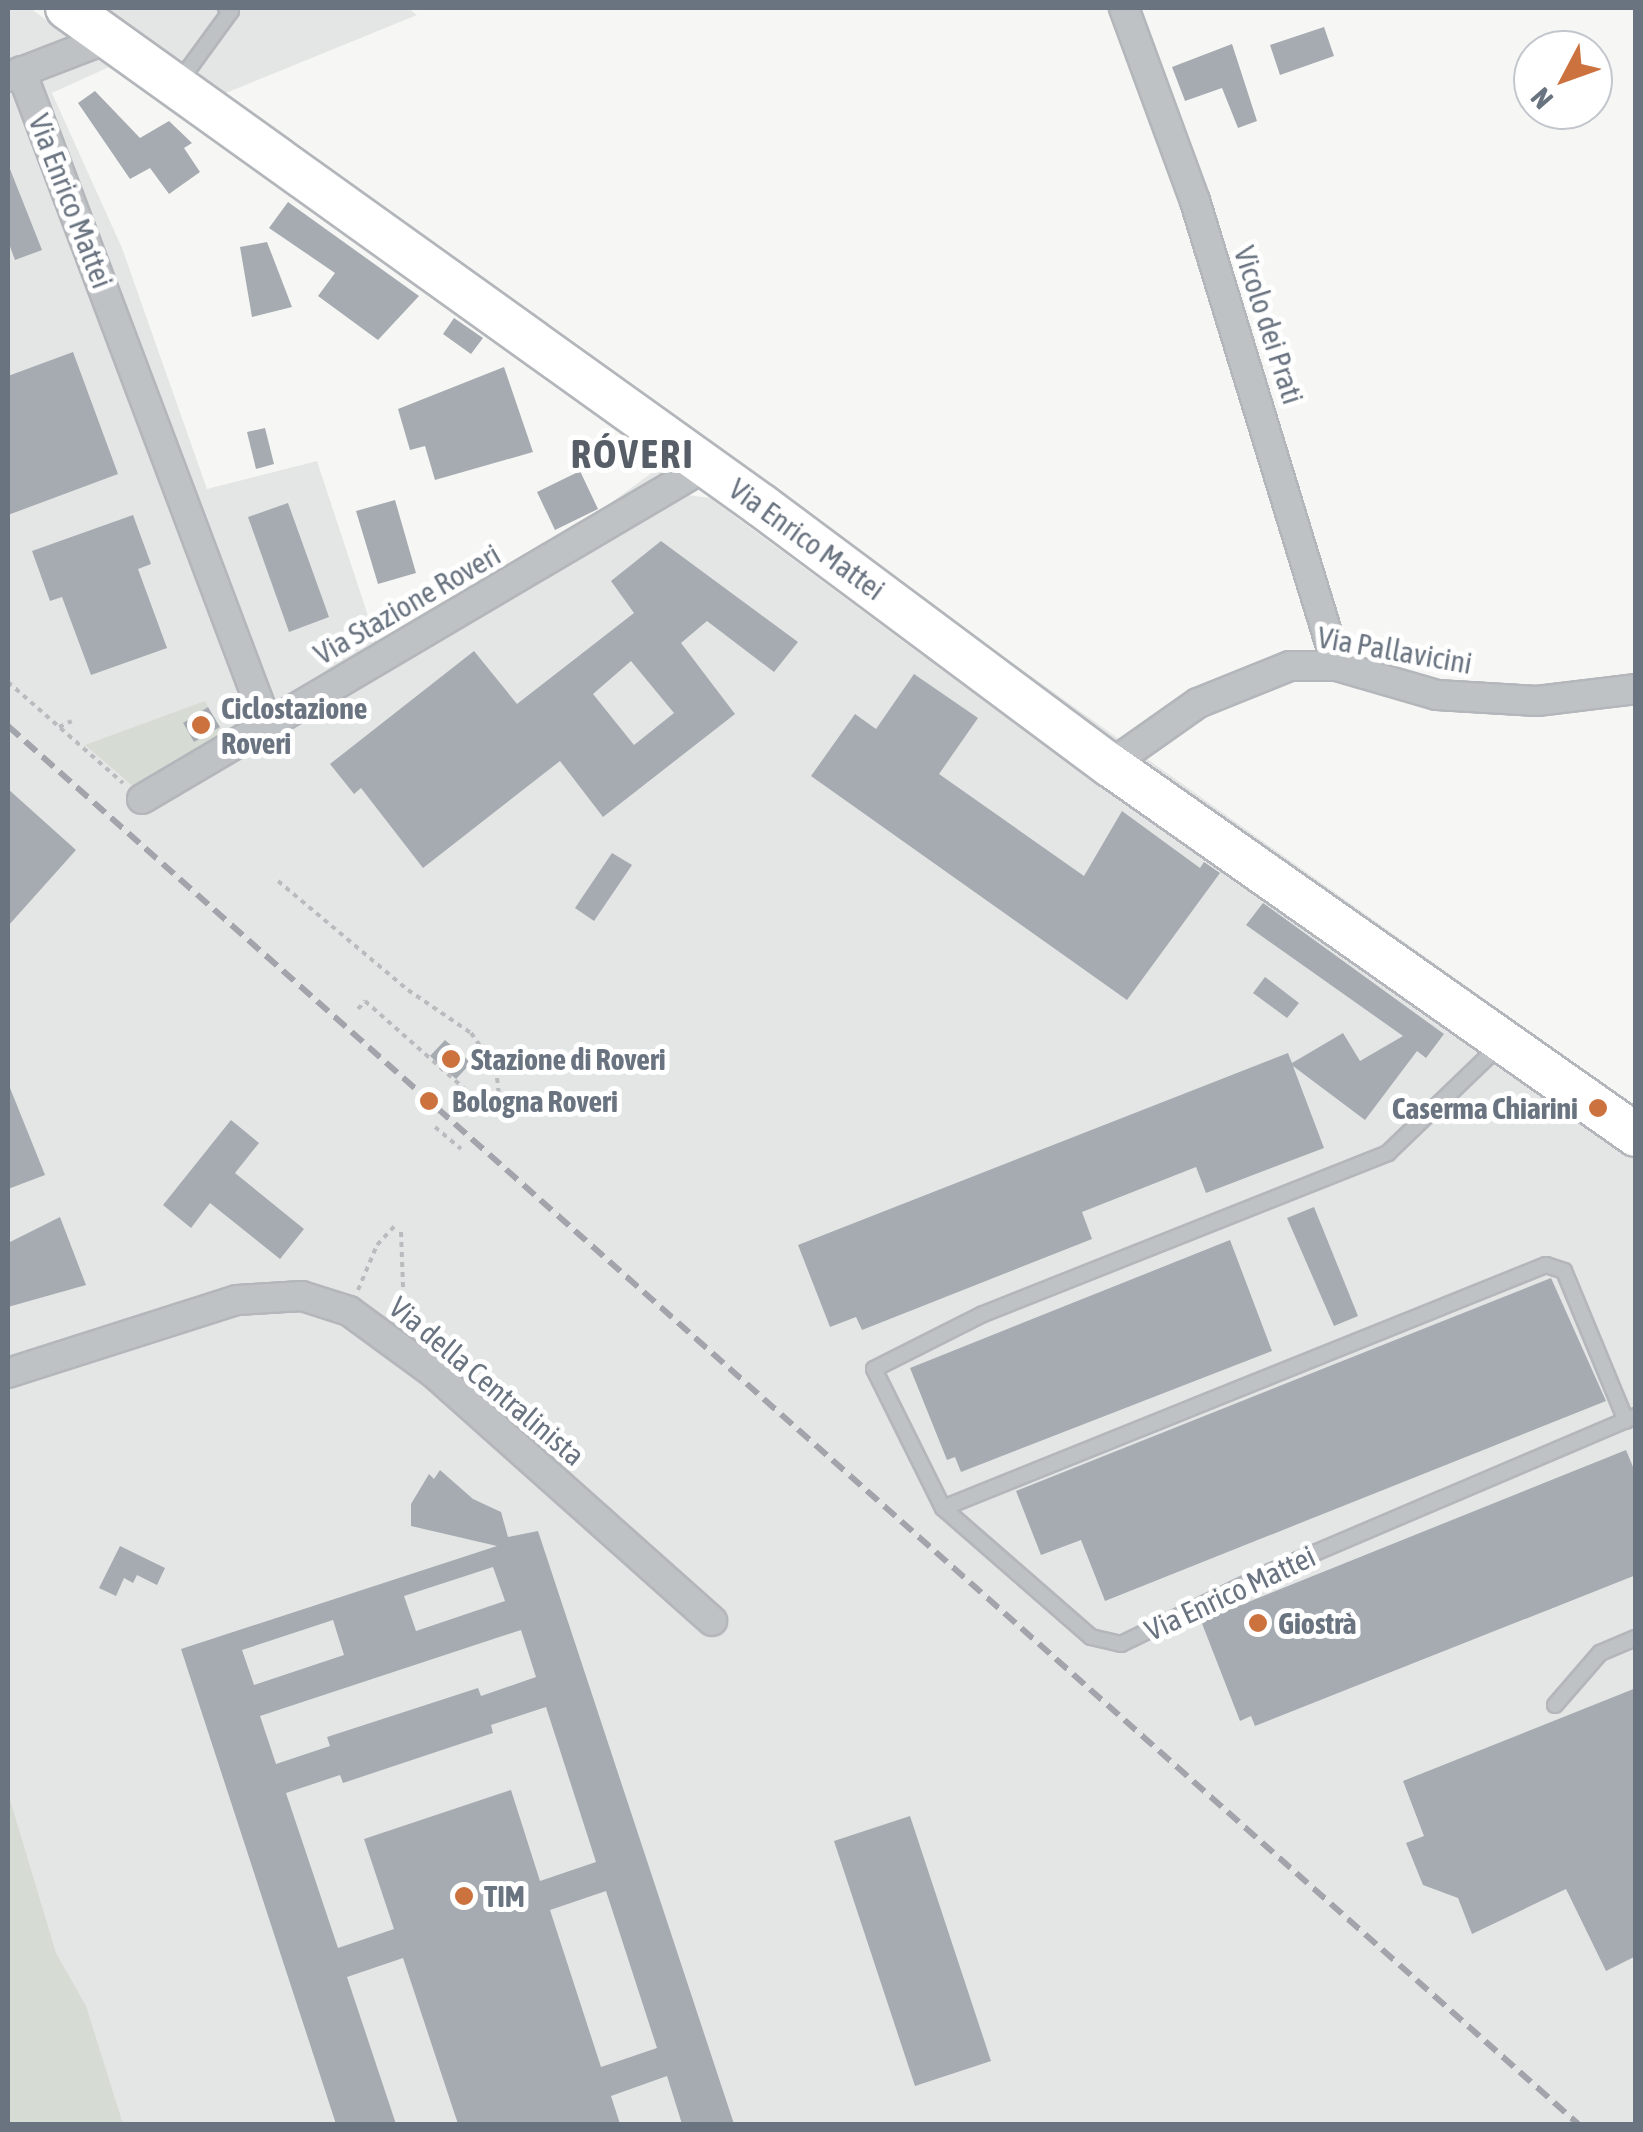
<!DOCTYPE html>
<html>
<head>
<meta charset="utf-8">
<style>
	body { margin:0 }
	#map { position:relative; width:1643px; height:2132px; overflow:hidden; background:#f6f7f4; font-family:"Asap Condensed",sans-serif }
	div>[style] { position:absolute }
	.built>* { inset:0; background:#e4e6e5 }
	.green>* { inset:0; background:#d6dbd4 }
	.building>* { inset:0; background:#a5abb1 }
	.path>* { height:4px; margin-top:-2px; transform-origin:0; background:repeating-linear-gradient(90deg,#b9bbbe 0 5px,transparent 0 10px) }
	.roads { filter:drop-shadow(2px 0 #b3b6ba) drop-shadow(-2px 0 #b3b6ba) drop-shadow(0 2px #b3b6ba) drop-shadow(0 -2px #b3b6ba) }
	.lane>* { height:14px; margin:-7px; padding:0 7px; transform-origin:7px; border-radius:7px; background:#bfc2c5 }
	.street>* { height:28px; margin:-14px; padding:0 14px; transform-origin:14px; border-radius:14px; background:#bfc2c5 }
	.primary>* { height:42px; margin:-21px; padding:0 21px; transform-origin:21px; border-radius:21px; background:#fff }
	.rail>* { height:6px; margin-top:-3px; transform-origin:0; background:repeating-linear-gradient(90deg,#a1a5ab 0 15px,transparent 0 23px) }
	.dots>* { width:28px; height:28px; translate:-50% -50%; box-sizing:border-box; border:5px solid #fff; border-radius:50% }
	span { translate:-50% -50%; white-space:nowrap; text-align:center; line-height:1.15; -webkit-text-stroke:10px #fff; paint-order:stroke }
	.street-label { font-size:30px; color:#6a7481 }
	.poi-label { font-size:30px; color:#6a7481; font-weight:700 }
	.left { translate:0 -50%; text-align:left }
	.right { translate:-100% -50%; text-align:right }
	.district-label { font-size:40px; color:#575e67; font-weight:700; letter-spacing:2.5px }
	.frame { position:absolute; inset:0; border:10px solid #6a7481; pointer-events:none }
	.north { position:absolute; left:1513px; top:30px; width:100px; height:100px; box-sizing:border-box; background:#fff; border:2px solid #c3c7cd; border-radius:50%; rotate:229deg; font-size:28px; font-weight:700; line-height:40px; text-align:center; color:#6a7481 }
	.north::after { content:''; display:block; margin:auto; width:35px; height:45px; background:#cc723f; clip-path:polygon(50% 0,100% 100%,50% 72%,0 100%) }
</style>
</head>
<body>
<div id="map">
	<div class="built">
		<i style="clip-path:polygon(8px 8px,30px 8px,109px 67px,52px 93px,122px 248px,207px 489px,317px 461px,377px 643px,601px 510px,657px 469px,688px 495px,710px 498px,923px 656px,966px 630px,1635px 1106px,1636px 2124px,8px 2124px)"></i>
		<i style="clip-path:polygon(97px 8px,408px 8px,417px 15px,216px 97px)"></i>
	</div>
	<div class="green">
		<i style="clip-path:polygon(205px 701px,208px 707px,183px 724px,194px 742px,220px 727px,224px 734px,134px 787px,85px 745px)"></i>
		<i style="clip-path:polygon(8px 1793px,56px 1953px,86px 2006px,123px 2124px,8px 2124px)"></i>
	</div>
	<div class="building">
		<i style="clip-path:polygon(1324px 27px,1334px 56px,1280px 75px,1270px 45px)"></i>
		<i style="clip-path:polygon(1232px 44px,1257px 121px,1238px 128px,1222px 88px,1185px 101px,1172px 67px)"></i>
		<i style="clip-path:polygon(95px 91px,140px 138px,169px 121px,192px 143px,184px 148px,200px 172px,169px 194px,150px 168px,130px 179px,78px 103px)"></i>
		<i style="clip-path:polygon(8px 164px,42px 250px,15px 260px,8px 241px)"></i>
		<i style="clip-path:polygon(288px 202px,419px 296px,378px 340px,318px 296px,335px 273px,269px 228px)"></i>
		<i style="clip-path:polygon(267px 242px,292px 307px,252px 317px,240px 247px)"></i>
		<i style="clip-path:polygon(454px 318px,483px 338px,471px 354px,443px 334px)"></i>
		<i style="clip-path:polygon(73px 352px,118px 474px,8px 515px,8px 376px)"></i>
		<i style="clip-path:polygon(504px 367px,533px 452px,435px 480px,425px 446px,410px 450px,398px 409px)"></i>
		<i style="clip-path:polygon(265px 428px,274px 464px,256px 469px,247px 432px)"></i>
		<i style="clip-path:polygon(580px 471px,598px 509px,555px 530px,537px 492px)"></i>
		<i style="clip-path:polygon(395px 500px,416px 573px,378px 584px,356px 511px)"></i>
		<i style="clip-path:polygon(288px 503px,329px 617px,289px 632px,248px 517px)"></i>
		<i style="clip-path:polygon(133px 515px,151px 564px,138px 569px,167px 648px,91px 675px,62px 597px,50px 601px,32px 551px)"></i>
		<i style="clip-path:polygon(evenodd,661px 541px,798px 642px,774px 672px,707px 621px,681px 643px,735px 714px,603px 817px,560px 761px,423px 868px,361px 788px,354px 794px,330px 764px,474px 651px,517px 704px,634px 613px,611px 581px,661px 541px,631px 661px,674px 713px,634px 745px,593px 694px,631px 661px)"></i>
		<i style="clip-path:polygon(914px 674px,978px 718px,939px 774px,1084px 876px,1122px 811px,1200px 868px,1204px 862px,1220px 873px,1127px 1000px,811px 776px,855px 714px,876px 729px)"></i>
		<i style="clip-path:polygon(208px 707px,220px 727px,194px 742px,183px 723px)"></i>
		<i style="clip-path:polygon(8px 789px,76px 850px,8px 926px)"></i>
		<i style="clip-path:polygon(612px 853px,632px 865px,594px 921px,575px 908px)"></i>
		<i style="clip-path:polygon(1263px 903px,1444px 1034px,1426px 1058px,1417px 1051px,1365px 1120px,1293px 1066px,1324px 1148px,1206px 1193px,1196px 1167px,1082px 1212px,1092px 1239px,862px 1330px,856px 1317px,830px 1327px,798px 1245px,1288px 1053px,1292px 1063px,1343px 1033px,1360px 1061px,1403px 1036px,1246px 925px)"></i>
		<i style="clip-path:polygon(1265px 977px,1299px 1003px,1287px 1018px,1253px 993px)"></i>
		<i style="clip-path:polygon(445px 1040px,471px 1063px,456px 1079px,430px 1056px)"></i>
		<i style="clip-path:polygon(8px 1083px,45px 1175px,8px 1189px)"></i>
		<i style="clip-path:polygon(231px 1120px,259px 1143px,235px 1173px,304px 1229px,280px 1259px,210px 1203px,191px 1228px,163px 1205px)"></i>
		<i style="clip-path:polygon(1314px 1207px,1358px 1316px,1334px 1326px,1287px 1218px)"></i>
		<i style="clip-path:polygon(60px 1217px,86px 1285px,8px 1307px,8px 1243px)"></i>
		<i style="clip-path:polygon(1230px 1240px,1272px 1351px,961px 1472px,955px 1457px,947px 1460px,910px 1368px)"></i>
		<i style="clip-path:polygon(1551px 1278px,1606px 1401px,1105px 1601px,1081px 1540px,1041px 1555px,1016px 1491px)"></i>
		<i style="clip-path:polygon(1626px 1450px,1636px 1474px,1636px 1575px,1255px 1726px,1251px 1716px,1240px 1721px,1201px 1621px)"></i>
		<i style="clip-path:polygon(evenodd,440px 1470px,473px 1499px,501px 1512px,508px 1537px,538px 1531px,734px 2124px,682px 2124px,667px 2076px,611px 2096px,620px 2124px,458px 2124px,403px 1958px,347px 1977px,396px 2124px,336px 2124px,181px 1649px,497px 1546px,411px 1526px,411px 1504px,429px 1474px,434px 1479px,440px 1470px,493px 1567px,505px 1601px,416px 1631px,404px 1596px,493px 1567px,440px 1470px,333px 1620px,344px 1655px,254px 1685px,242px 1650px,333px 1620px,440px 1470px,521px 1630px,536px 1677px,481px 1696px,478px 1688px,327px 1737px,330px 1746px,276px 1764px,260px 1716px,521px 1630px,440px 1470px,546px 1707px,596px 1862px,540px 1881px,511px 1790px,364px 1839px,394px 1929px,338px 1948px,286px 1793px,340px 1775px,343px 1783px,493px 1733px,491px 1725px,546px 1707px,440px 1470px,606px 1891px,657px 2048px,601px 2067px,550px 1910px,606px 1891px)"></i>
		<i style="clip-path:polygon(120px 1546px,165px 1568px,157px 1585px,137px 1575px,133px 1583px,124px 1578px,116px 1596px,99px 1588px)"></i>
		<i style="clip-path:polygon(1636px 1688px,1636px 1956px,1606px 1971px,1566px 1889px,1472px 1934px,1458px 1898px,1423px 1885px,1406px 1843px,1424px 1836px,1403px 1781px)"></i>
		<i style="clip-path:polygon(910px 1816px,991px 2061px,915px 2086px,834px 1841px)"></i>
	</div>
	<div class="path">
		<i style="left:8px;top:682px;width:153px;rotate:41.3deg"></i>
		<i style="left:59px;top:727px;width:14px;rotate:-25deg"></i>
		<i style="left:278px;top:881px;width:170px;rotate:40deg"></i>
		<i style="left:408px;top:990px;width:76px;rotate:34.3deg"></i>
		<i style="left:471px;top:1033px;width:43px;rotate:54.5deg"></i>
		<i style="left:496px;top:1068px;width:47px;rotate:83.9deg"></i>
		<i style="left:358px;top:1009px;width:11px;rotate:-49deg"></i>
		<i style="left:365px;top:1001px;width:169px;rotate:41.4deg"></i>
		<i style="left:435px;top:1127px;width:34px;rotate:40deg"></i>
		<i style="left:401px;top:1232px;width:83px;rotate:87.9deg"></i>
		<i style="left:404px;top:1315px;width:30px;rotate:41deg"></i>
		<i style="left:358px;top:1290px;width:49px;rotate:-67.1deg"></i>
		<i style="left:377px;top:1245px;width:26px;rotate:-47deg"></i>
	</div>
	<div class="roads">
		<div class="lane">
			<i style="left:179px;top:82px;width:88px;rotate:-53.8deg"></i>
			<i style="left:231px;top:11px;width:6px;rotate:-149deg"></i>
			<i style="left:1499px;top:1046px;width:154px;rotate:136.1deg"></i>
			<i style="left:1388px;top:1153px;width:436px;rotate:158.3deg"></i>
			<i style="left:983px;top:1314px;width:122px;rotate:153.2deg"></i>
			<i style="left:874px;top:1369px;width:155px;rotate:63.6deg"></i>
			<i style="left:943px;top:1508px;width:196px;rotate:41.1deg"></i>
			<i style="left:1091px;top:1637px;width:31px;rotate:13deg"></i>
			<i style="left:1121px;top:1644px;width:165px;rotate:-25.8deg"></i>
			<i style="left:1270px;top:1572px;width:398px;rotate:-23.1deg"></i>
			<i style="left:943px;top:1508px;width:650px;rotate:-21.95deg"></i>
			<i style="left:1546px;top:1265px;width:19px;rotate:18deg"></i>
			<i style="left:1564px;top:1271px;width:162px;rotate:67.5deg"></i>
			<i style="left:1555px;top:1705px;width:69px;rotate:-49.1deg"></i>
			<i style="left:1600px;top:1653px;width:39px;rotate:-23deg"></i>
		</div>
		<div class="street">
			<i style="left:1124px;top:8px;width:206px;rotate:69.8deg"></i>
			<i style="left:1195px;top:201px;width:486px;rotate:73deg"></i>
			<i style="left:21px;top:71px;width:698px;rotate:69.36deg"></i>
			<i style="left:8px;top:77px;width:108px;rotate:-21.1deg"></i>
			<i style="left:1110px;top:765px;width:108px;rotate:-35.2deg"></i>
			<i style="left:1198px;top:703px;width:99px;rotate:-21.9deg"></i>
			<i style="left:1290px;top:666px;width:47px"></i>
			<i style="left:1337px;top:666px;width:104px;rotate:16.2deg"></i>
			<i style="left:1437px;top:695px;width:100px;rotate:3.4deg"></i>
			<i style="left:1537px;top:701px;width:100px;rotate:-6.9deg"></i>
			<i style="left:142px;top:799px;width:655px;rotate:-30.56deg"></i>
			<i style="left:8px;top:1373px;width:240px;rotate:-17.7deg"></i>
			<i style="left:237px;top:1300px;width:65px;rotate:-3.5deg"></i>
			<i style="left:302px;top:1296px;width:49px;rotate:17.7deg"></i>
			<i style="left:349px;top:1311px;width:107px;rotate:36.2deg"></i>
			<i style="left:435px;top:1374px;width:371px;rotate:41.7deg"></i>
		</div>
		<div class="primary">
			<i style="left:67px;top:8px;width:855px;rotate:35.62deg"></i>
			<i style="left:762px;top:506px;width:434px;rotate:36.7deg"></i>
			<i style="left:1110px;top:765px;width:643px;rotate:35.12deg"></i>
		</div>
	</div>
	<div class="rail">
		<i style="left:8px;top:726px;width:2102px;rotate:41.68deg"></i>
	</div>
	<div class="dots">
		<i style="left:201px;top:725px;background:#cc723f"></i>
		<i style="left:451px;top:1059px;background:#cc723f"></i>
		<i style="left:429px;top:1101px;background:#cc723f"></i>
		<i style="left:1598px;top:1108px;background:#cc723f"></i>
		<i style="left:1258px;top:1623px;background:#cc723f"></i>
		<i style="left:464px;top:1896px;background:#cc723f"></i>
	</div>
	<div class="street-label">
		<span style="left:71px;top:201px;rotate:69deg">Via Enrico Mattei</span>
		<span style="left:1269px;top:325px;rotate:72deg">Vicolo dei Prati</span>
		<span style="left:807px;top:539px;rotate:36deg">Via Enrico Mattei</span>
		<span style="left:407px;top:604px;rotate:-30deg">Via Stazione Roveri</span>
		<span style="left:1395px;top:650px;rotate:10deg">Via Pallavicini</span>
		<span style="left:487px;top:1381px;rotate:40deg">Via della Centralinista</span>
		<span style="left:1230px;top:1593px;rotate:-25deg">Via Enrico Mattei</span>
	</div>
	<div class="poi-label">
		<span class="left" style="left:221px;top:725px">Ciclostazione<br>Roveri</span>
		<span class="left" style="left:471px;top:1059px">Stazione di Roveri</span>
		<span class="left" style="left:452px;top:1101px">Bologna Roveri</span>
		<span class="right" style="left:1578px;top:1108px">Caserma Chiarini</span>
		<span class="left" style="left:1278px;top:1623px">Giostrà</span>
		<span class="left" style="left:484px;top:1896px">TIM</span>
	</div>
	<div class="district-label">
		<span style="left:633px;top:454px">RÓVERI</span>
	</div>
	<div class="frame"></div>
	<div class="north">N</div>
</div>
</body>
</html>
